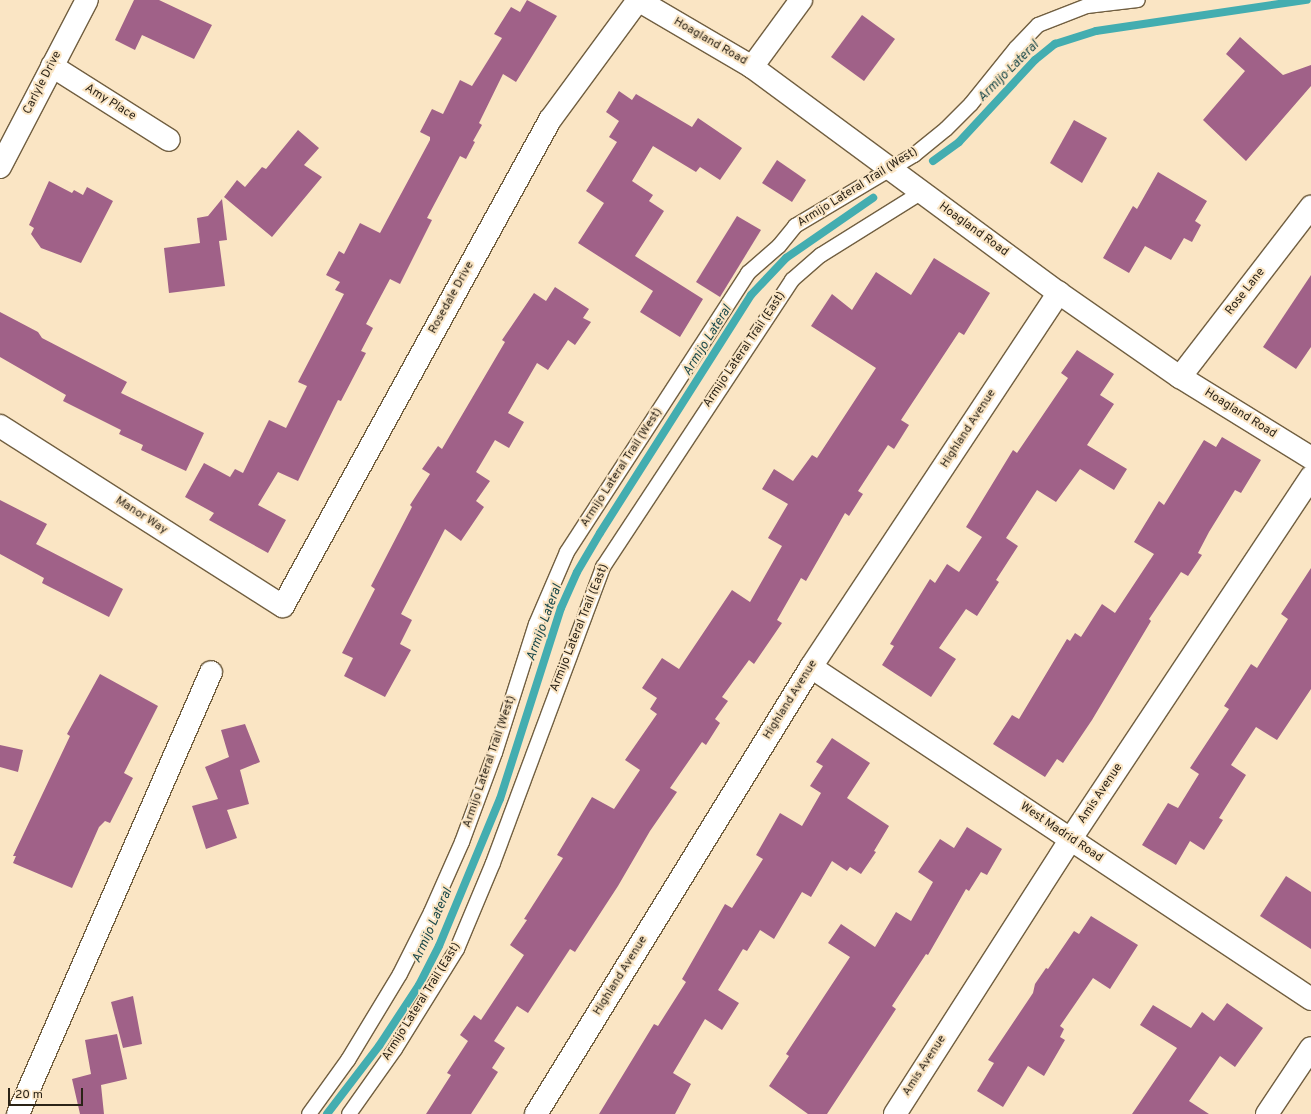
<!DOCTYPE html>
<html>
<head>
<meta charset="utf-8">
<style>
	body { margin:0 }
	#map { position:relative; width:1311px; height:1114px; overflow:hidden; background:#fae5c4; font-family:Overpass,sans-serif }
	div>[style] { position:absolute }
	.stream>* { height:8px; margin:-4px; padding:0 4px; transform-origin:4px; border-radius:4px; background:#43adb0 }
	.building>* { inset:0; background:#a06188 }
	.roads { filter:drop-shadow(1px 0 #715f41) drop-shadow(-1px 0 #715f41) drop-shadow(0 1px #715f41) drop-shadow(0 -1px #715f41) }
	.lane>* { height:14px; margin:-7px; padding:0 7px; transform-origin:7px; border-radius:7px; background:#fff }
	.street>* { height:22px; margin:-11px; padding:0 11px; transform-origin:11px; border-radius:11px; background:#fff }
	.secondary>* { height:22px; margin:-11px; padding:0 11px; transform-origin:11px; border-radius:11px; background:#fff }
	span { translate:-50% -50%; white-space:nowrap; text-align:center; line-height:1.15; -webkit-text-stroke:4px #fae5c4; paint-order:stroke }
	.street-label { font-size:12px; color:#2b2317 }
	.water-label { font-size:13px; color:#19484a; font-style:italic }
	.scale { position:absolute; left:8px; top:1088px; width:75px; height:18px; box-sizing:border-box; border:2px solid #2b2317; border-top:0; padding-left:5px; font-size:12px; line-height:14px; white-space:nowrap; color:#2b2317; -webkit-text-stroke:3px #fae5c4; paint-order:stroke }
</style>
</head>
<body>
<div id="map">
	<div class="stream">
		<i style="left:933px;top:161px;width:32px;rotate:-36deg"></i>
		<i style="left:959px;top:142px;width:112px;rotate:-47.2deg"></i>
		<i style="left:1035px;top:60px;width:26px;rotate:-39deg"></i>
		<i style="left:1055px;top:44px;width:43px;rotate:-17.6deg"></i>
		<i style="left:1096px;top:31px;width:213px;rotate:-8.4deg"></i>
		<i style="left:327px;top:1114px;width:86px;rotate:-52.6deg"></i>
		<i style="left:379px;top:1046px;width:73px;rotate:-56.7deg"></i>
		<i style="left:419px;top:985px;width:44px;rotate:-62.9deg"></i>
		<i style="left:439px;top:946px;width:159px;rotate:-67.5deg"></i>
		<i style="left:500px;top:799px;width:201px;rotate:-72.3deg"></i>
		<i style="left:561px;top:608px;width:39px;rotate:-66deg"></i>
		<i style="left:577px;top:572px;width:45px;rotate:-59.5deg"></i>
		<i style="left:600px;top:533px;width:282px;rotate:-57.6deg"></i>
		<i style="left:751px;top:295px;width:51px;rotate:-46.6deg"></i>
		<i style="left:786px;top:258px;width:106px;rotate:-34.6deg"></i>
	</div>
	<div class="building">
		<i style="clip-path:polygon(134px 0,159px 0,212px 25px,194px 59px,142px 35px,135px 50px,115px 40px)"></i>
		<i style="clip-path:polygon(527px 0,557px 16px,516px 82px,503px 74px,479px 123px,482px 125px,473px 141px,475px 142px,466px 159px,460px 156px,427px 218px,432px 220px,400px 284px,390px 279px,366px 324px,373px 328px,361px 351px,366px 353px,341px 401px,338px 400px,298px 481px,278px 472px,258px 505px,286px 520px,268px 553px,209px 520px,214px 513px,185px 497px,204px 463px,230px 477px,235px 469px,243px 473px,269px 420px,286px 428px,307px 386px,298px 382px,344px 294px,335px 290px,340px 282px,326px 275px,339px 251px,344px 254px,360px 223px,380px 233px,430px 140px,430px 137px,420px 132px,432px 109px,443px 114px,460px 80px,472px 86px,502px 38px,494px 34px,511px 7px,520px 12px)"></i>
		<i style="clip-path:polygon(862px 15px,895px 39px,864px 81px,831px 57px)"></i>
		<i style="clip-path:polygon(1240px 37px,1283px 75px,1311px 65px,1311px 86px,1246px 161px,1203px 120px,1245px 71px,1226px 54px)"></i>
		<i style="clip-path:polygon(619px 91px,632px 100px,636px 94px,692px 127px,698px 118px,742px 148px,720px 180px,700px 167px,696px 172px,653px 146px,632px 181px,653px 195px,649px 201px,664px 211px,635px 256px,703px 299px,680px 337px,640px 312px,653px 291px,578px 243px,604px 203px,586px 191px,617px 142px,609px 137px,619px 121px,606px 112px)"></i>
		<i style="clip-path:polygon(1074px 120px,1107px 138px,1082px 183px,1050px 163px)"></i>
		<i style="clip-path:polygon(298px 130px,319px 148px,304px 165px,322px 177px,272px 237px,224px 197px,237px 180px,245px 187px,262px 167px,266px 169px)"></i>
		<i style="clip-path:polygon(777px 160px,806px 180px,792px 202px,762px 183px)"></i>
		<i style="clip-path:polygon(1158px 172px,1207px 201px,1195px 221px,1201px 225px,1192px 242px,1184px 238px,1171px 260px,1145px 246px,1129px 273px,1103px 258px,1133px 206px,1137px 209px)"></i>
		<i style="clip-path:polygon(49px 181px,72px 193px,74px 190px,83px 195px,87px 187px,113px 201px,81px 263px,41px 248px,31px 234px,34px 228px,29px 225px)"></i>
		<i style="clip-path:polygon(222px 199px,227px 240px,219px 241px,225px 286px,169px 293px,164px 248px,200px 243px,197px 218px,208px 216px)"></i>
		<i style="clip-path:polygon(737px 216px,761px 230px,720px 297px,696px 282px)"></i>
		<i style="clip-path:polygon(934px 258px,990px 293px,964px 335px,959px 332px,901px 420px,909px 425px,894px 449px,888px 445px,858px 491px,863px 494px,849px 516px,845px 513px,806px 581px,801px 578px,777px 620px,782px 623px,754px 664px,749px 660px,722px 697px,728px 701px,715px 719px,720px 723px,706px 745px,702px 742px,670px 788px,677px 792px,650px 831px,618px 886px,575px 952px,570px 949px,528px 1013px,517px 1006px,494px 1041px,505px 1048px,492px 1068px,498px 1072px,471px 1114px,426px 1114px,451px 1075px,447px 1073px,468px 1041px,460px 1035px,474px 1015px,481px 1020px,524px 955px,510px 945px,527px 920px,524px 919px,563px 858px,557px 855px,592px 797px,614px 809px,640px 770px,625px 760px,657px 714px,650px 709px,657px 698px,642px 688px,662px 658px,679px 669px,732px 590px,750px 602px,782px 546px,768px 538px,788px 504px,762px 489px,774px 469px,793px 481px,812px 455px,817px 458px,876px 368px,811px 326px,832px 294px,852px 310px,876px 272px,911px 295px)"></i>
		<i style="clip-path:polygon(1311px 275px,1311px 347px,1296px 369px,1263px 347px)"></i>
		<i style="clip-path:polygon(555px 287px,589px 309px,583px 318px,591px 322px,575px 345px,568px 340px,548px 370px,537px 363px,508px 413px,524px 422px,509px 448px,495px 440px,476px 472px,490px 481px,476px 501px,484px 507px,461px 541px,445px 529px,401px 614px,412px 620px,400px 644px,411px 650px,385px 697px,344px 676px,353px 658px,342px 653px,375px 589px,371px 586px,412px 507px,410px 505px,430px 474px,422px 469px,438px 446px,442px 449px,505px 342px,502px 340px,534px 293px,546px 301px)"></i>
		<i style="clip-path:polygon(0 312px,38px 332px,42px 338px,127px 382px,121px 393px,204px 433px,186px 471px,141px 450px,143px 445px,119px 434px,121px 430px,63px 401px,66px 395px,0 357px)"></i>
		<i style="clip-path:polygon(1077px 350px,1114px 374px,1100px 395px,1114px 404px,1087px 445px,1127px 469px,1114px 490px,1080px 469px,1056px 502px,1037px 490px,1006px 538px,1018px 546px,996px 580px,999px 582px,977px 616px,966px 609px,939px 648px,956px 659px,931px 697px,882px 665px,894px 646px,890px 644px,930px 579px,935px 583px,947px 564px,959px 572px,982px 537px,966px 527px,1013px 450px,1017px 453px,1068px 378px,1061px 373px)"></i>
		<i style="clip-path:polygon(1222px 437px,1261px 460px,1241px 493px,1235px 490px,1209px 532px,1198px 553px,1202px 555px,1188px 576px,1181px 572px,1149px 619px,1151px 621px,1092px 720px,1063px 763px,1057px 759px,1045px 777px,993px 744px,1012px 715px,1019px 719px,1067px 639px,1070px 641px,1075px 633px,1081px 637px,1102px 604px,1115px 613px,1154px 554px,1134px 542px,1159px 501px,1164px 505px,1204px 440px,1216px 447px)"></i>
		<i style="clip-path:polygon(0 500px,47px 524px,36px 544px,123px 589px,109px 617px,42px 583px,44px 578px,0 554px)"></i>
		<i style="clip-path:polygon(1311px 568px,1311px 689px,1277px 740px,1256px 727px,1231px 765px,1246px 775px,1219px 818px,1223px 820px,1204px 850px,1190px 841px,1176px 865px,1142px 845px,1168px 803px,1178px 808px,1199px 774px,1190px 768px,1229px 709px,1224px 706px,1251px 664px,1257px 668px,1288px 619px,1281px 614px)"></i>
		<i style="clip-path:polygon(100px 674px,158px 706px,124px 773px,133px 778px,110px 823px,105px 821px,99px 827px,72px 888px,13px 863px,16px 856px,13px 856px,70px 736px,67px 734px)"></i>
		<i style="clip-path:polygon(245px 724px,260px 762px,240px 770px,249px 804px,227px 810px,237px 838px,206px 849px,192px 806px,218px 799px,205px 767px,229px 757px,221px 730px)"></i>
		<i style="clip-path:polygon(832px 738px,870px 763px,847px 798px,889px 826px,874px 851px,876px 852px,861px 874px,850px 867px,847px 871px,832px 861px,811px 897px,802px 892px,774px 939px,760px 930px,747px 951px,743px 949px,718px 990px,739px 1003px,722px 1030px,705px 1019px,673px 1073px,691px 1084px,675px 1114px,599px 1114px,654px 1024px,658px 1026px,686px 982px,682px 979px,725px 904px,732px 908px,763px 859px,756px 855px,780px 813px,802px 826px,821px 793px,810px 786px,823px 766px,816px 762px)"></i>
		<i style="clip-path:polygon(0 745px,23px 750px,18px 772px,0 767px)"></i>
		<i style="clip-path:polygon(967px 827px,1002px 849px,987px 875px,981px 872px,969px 891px,966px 889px,928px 955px,926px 954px,892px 1006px,896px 1009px,827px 1114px,808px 1114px,769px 1086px,789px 1056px,786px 1054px,850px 957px,828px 943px,841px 924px,875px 947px,896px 912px,911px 921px,933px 882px,918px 872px,940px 839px,954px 848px)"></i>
		<i style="clip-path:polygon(1286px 876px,1311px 892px,1311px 949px,1260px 916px)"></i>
		<i style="clip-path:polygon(1091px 916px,1138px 945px,1110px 989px,1093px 978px,1060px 1026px,1064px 1029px,1060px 1037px,1065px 1040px,1044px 1076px,1028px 1066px,1003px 1107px,977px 1091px,994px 1063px,988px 1060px,1033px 993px,1035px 984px,1046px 968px,1048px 969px,1074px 931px,1079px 934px)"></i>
		<i style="clip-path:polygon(133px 996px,142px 1044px,123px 1048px,111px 1002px)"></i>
		<i style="clip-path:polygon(1227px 1003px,1263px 1028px,1235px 1067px,1220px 1056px,1189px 1101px,1209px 1114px,1132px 1114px,1177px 1048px,1140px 1025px,1153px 1005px,1191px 1028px,1202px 1012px,1214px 1021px)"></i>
		<i style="clip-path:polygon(117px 1034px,127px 1079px,101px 1085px,104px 1114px,80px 1114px,72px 1079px,91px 1074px,85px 1040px)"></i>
	</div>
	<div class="roads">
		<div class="lane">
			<i style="left:309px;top:1114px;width:67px;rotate:-54.2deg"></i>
			<i style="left:348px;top:1060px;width:100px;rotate:-58.8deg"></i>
			<i style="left:400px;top:974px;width:69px;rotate:-63.4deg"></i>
			<i style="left:431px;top:912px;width:77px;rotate:-66.1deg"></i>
			<i style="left:462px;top:842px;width:95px;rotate:-69.7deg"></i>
			<i style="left:495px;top:753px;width:135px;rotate:-72.4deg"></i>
			<i style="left:536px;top:624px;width:78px;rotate:-66.7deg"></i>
			<i style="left:567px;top:552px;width:333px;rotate:-57deg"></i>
			<i style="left:748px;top:273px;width:41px;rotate:-41.1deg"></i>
			<i style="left:779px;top:246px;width:26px;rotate:-51deg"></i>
			<i style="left:795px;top:226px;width:139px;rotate:-30.8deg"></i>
			<i style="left:914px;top:155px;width:41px;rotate:-39.1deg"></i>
			<i style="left:946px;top:129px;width:35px;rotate:-45deg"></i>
			<i style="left:971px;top:104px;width:72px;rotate:-51.2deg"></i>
			<i style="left:1016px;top:48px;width:32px;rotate:-46deg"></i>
			<i style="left:1038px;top:25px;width:53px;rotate:-21.2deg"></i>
			<i style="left:1087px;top:6px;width:51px;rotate:-6.7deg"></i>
			<i style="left:349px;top:1114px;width:80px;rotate:-54.7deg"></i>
			<i style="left:395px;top:1049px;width:118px;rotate:-58.2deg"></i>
			<i style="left:457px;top:949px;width:93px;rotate:-67.3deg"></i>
			<i style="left:493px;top:863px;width:316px;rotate:-69.6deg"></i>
			<i style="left:603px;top:567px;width:344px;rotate:-56.6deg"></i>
			<i style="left:792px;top:280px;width:38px;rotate:-41deg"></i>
			<i style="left:821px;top:255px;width:119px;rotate:-32deg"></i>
		</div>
		<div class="street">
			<i style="left:52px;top:66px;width:138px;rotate:32.3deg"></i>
			<i style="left:752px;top:67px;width:83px;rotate:-53.8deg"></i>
			<i style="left:0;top:167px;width:188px;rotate:-62.5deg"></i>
			<i style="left:1180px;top:377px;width:215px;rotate:-52.4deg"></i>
			<i style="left:0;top:426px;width:335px;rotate:32.5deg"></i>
			<i style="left:283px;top:606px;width:555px;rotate:-61.22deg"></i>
			<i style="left:550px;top:120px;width:149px;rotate:-53.7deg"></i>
			<i style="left:811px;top:667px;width:600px;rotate:33.58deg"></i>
			<i style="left:18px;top:1114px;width:482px;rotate:-66.4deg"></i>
			<i style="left:536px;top:1114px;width:525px;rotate:-58.4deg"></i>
			<i style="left:811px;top:667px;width:449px;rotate:-56.5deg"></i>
			<i style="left:895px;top:1114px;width:325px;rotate:-57.4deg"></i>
			<i style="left:1070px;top:840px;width:436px;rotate:-56.4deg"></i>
			<i style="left:1267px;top:1114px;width:79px;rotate:-56.3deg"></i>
		</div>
		<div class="secondary">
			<i style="left:638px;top:0;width:132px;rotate:30.4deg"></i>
			<i style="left:752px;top:67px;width:381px;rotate:36.4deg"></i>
			<i style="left:1059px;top:293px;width:147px;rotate:34.8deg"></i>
			<i style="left:1180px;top:377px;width:154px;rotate:31.7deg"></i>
		</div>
	</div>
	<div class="street-label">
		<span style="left:710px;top:42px;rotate:30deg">Hoagland Road</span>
		<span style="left:43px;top:83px;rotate:-63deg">Carlyle Drive</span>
		<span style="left:110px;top:103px;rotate:32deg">Amy Place</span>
		<span style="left:858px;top:188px;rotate:-32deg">Armijo Lateral Trail (West)</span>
		<span style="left:973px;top:230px;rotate:36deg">Hoagland Road</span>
		<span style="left:1246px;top:292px;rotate:-52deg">Rose Lane</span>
		<span style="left:452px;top:298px;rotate:-61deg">Rosedale Drive</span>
		<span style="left:745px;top:350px;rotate:-56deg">Armijo Lateral Trail (East)</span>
		<span style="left:1240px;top:414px;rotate:32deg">Hoagland Road</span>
		<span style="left:969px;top:429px;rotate:-57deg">Highland Avenue</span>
		<span style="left:622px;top:468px;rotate:-57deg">Armijo Lateral Trail (West)</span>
		<span style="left:141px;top:516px;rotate:33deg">Manor Way</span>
		<span style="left:580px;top:628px;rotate:-68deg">Armijo Lateral Trail (East)</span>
		<span style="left:791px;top:700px;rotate:-58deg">Highland Avenue</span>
		<span style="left:490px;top:762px;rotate:-71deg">Armijo Lateral Trail (West)</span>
		<span style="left:1101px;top:794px;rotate:-56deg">Amis Avenue</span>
		<span style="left:1061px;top:833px;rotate:34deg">West Madrid Road</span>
		<span style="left:621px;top:976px;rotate:-58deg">Highland Avenue</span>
		<span style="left:422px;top:1002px;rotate:-58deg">Armijo Lateral Trail (East)</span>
		<span style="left:925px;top:1066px;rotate:-57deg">Amis Avenue</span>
	</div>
	<div class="water-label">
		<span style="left:1009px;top:72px;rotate:-45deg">Armijo Lateral</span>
		<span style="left:708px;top:341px;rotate:-58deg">Armijo Lateral</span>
		<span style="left:545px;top:623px;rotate:-70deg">Armijo Lateral</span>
		<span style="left:433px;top:926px;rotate:-66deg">Armijo Lateral</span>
	</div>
	<div class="scale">20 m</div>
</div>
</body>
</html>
